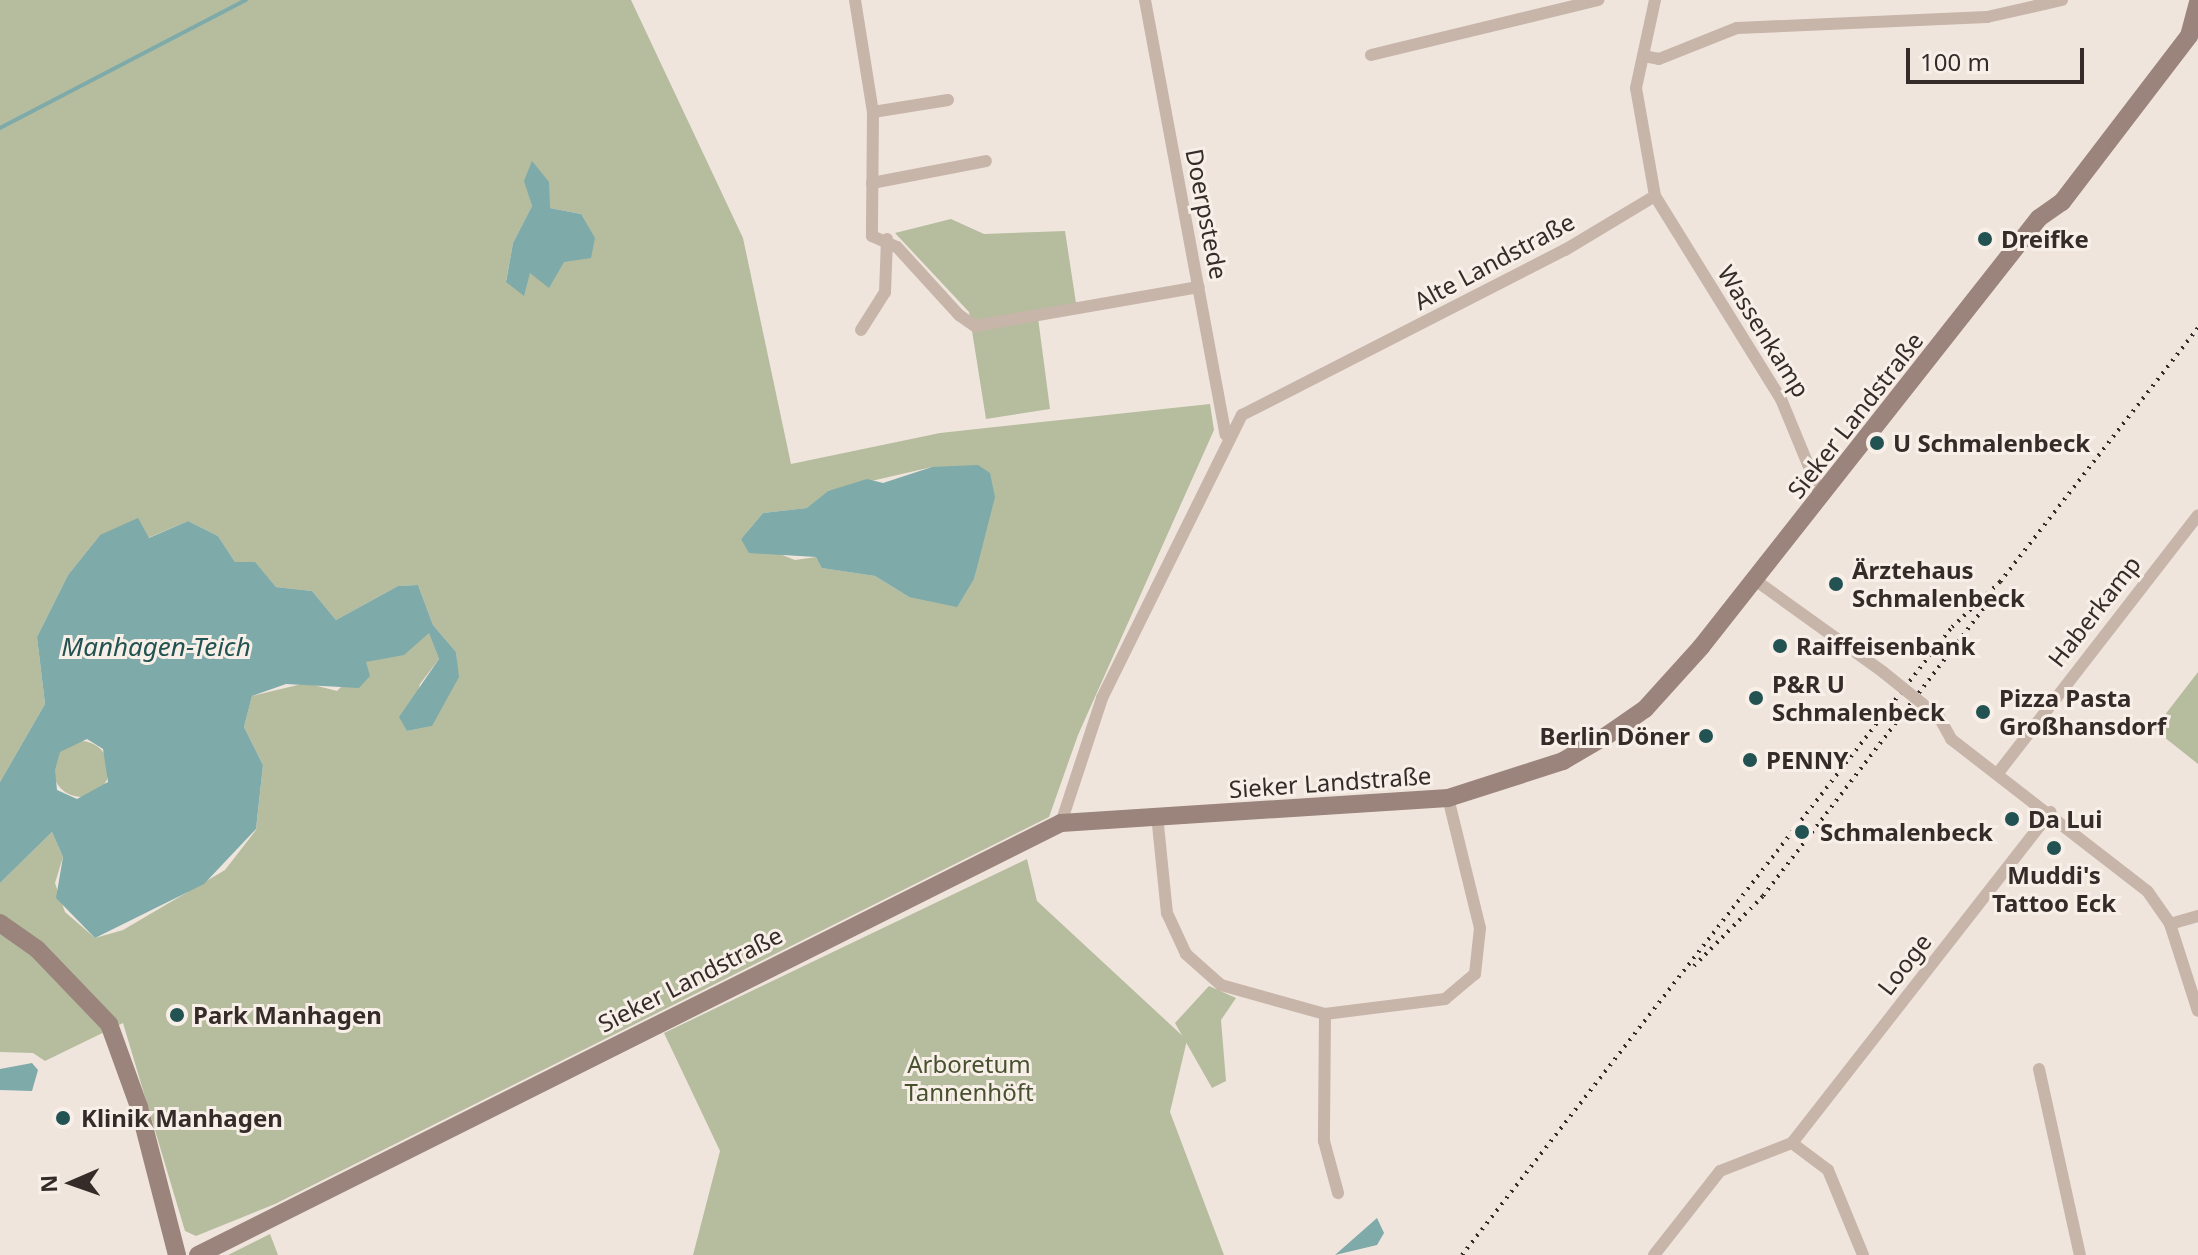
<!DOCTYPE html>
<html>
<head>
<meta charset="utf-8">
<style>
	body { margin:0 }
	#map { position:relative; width:2198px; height:1255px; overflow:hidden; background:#f0e5dd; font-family:"Noto Sans",sans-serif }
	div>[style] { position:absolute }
	.green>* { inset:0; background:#b5bd9e }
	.round { border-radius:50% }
	.water>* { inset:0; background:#7eaaa9 }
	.stream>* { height:4px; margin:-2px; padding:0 2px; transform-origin:2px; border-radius:2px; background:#7eaaa9 }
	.street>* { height:12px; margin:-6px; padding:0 6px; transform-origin:6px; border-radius:6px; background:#c7b5aa }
	.secondary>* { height:18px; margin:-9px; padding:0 9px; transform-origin:9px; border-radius:9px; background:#9a847b }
	.rail>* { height:4px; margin-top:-2px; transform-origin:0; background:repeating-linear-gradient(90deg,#352b29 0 2px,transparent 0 8px) }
	.street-bridge>* { height:12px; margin:-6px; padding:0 6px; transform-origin:6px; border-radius:6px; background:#c7b5aa }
	.dots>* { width:22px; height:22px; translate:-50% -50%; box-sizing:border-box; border:4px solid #f8f0e8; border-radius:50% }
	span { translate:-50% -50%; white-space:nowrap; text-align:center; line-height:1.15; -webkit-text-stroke:6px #f8f0e8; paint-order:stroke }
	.street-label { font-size:24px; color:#352b29 }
	.poi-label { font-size:24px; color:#352b29; font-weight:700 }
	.left { translate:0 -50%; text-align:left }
	.right { translate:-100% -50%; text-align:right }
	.park-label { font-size:24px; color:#47512f }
	.water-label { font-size:26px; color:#225252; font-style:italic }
	.north { position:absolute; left:32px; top:1143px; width:80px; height:80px; -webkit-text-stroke:6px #f8f0e8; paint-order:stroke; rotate:268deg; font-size:22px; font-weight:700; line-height:32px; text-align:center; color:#352b29 }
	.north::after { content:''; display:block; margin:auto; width:28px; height:36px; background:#352b29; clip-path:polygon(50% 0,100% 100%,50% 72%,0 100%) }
	.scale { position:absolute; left:1906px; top:48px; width:178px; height:36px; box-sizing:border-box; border:4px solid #352b29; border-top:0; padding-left:10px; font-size:24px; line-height:28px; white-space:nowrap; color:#352b29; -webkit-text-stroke:6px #f8f0e8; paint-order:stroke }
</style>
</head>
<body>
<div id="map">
	<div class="green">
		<i style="clip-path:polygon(evenodd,0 0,631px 0,743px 238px,791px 464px,940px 433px,1210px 404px,1214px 430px,1078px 735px,1049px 817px,275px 1204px,196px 1236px,185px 1231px,123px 1023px,45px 1061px,33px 1053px,0 1052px,0 883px,52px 832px,63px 857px,55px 883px,65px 912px,95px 938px,123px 930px,225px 870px,256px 830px,263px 765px,244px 727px,252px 696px,306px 683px,337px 691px,366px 662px,429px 632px,439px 659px,420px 684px,407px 731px,431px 726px,458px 677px,456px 652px,433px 625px,418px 585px,398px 586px,336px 620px,312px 591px,276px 587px,255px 563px,235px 562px,218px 536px,188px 521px,148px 538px,100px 535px,68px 575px,37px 637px,45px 704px,0 782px,0 0,525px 181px,550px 208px,581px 214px,530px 273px,506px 281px,513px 243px,532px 206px,525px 181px,0 0,932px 467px,960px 471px,987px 511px,974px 579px,909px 597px,875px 576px,823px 568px,816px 557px,795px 560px,741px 539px,763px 513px,808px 508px,828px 491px,932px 467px)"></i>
		<i style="clip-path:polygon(951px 219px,984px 234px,1065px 231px,1076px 303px,1037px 310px,1050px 409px,986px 419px,969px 312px,895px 233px)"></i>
		<i style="clip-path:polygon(2198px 672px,2198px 764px,2154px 729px)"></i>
		<i class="round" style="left:53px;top:741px;width:56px;height:56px"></i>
		<i style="clip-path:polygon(1027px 859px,1037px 901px,1187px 1040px,1170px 1112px,1224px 1255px,693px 1255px,720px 1151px,664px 1033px)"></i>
		<i style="clip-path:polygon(1209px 986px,1236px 998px,1221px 1020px,1226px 1081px,1212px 1088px,1175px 1023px)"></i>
		<i style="clip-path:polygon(270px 1234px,278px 1255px,228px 1255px)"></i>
	</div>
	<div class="water">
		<i style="clip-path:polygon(532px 161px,549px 182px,550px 208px,581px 214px,595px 238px,591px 258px,564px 262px,549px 288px,530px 273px,524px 296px,506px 282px,513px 243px,532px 206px,524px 181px)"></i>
		<i style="clip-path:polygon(978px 465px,990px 473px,995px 497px,974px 579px,957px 607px,909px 597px,875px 576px,822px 568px,816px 557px,749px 553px,741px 539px,763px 513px,807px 508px,828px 491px,867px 479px,883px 483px,932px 467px)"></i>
		<i style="clip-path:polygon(evenodd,138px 518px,149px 538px,188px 521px,218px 536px,235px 562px,255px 562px,276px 587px,312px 591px,336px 620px,398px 586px,418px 585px,433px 625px,456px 652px,459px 677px,432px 726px,407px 731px,399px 717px,439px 659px,429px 633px,404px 655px,366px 662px,370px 676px,359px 688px,286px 684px,252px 696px,244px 727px,263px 765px,256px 829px,204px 884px,95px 938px,56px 898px,63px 857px,52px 832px,0 883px,0 782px,45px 704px,37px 637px,68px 575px,100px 535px,138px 518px,87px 739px,103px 749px,108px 782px,77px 799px,57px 790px,55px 770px,60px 752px,87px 739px)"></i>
		<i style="clip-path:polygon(32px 1063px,38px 1070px,32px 1091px,0 1090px,0 1069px)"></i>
		<i style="clip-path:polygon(1377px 1218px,1384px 1233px,1377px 1245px,1335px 1255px)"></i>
	</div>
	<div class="stream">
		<i style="left:0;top:128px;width:277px;rotate:-27.5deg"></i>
	</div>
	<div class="street">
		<i style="left:855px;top:0;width:113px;rotate:80.9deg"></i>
		<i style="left:873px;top:112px;width:124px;rotate:90.5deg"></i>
		<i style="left:872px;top:236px;width:27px;rotate:24deg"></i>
		<i style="left:897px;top:247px;width:92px;rotate:47.6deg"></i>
		<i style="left:959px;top:315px;width:19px;rotate:35deg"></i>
		<i style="left:975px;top:326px;width:227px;rotate:-9.9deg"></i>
		<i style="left:1145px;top:0;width:442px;rotate:79.5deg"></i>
		<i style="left:1655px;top:0;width:90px;rotate:102.2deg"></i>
		<i style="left:1636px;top:88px;width:110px;rotate:80deg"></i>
		<i style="left:1655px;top:196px;width:239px;rotate:58.2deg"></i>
		<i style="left:1781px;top:399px;width:105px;rotate:67.6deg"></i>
		<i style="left:1371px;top:55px;width:234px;rotate:-13.6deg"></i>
		<i style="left:1644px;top:56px;width:15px;rotate:11deg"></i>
		<i style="left:1659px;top:59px;width:84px;rotate:-21.7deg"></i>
		<i style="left:1737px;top:28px;width:250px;rotate:-2.5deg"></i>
		<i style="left:1987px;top:17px;width:77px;rotate:-12.8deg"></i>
		<i style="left:873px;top:112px;width:76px;rotate:-9.1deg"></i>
		<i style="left:872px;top:183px;width:116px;rotate:-10.9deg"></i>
		<i style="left:861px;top:330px;width:45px;rotate:-57.7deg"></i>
		<i style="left:885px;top:292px;width:53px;rotate:-87.8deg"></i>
		<i style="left:1755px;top:580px;width:158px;rotate:35.7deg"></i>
		<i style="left:1939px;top:717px;width:25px;rotate:61deg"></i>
		<i style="left:1951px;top:739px;width:249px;rotate:37.8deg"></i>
		<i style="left:2148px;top:892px;width:39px;rotate:55deg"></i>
		<i style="left:2170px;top:924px;width:91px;rotate:72.2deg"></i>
		<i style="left:1998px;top:773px;width:326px;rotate:-52.2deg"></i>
		<i style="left:1157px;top:815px;width:99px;rotate:84.2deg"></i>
		<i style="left:1167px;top:913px;width:45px;rotate:65.1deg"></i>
		<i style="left:1186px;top:954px;width:47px;rotate:41.5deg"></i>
		<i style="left:1221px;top:985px;width:108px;rotate:15.6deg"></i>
		<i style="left:1325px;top:1014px;width:121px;rotate:-7.1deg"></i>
		<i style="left:1445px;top:999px;width:39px;rotate:-40deg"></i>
		<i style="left:1475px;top:974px;width:46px;rotate:-83.8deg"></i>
		<i style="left:1480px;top:928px;width:134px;rotate:-103.8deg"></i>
		<i style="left:1061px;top:823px;width:132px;rotate:-71.8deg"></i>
		<i style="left:1102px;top:698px;width:316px;rotate:-63.7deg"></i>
		<i style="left:1242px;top:415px;width:363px;rotate:-27.1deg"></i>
		<i style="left:1565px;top:250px;width:105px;rotate:-31deg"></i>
		<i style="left:2170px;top:924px;width:29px;rotate:-16deg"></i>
		<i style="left:1325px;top:1014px;width:127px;rotate:90.5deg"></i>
		<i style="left:1324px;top:1141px;width:54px;rotate:74.9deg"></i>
		<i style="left:2039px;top:1069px;width:190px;rotate:77.6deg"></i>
		<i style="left:1792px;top:1143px;width:420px;rotate:-52deg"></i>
		<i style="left:1792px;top:1143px;width:45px;rotate:36.9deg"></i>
		<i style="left:1828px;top:1170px;width:92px;rotate:67.6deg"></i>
		<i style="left:1654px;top:1255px;width:107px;rotate:-51.8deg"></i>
		<i style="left:1720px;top:1171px;width:77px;rotate:-21.3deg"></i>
	</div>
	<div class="secondary">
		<i style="left:0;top:923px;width:45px;rotate:35.1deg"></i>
		<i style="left:37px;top:949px;width:104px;rotate:46.2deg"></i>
		<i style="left:109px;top:1024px;width:88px;rotate:70.1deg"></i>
		<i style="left:139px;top:1107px;width:153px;rotate:75.6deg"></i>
		<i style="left:198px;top:1255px;width:965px;rotate:-26.59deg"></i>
		<i style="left:1061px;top:823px;width:388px;rotate:-3.7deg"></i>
		<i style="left:1448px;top:798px;width:121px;rotate:-17.8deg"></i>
		<i style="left:1563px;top:761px;width:53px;rotate:-30.4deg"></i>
		<i style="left:1609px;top:734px;width:44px;rotate:-34.8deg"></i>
		<i style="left:1645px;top:709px;width:84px;rotate:-47.9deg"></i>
		<i style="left:1701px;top:647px;width:546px;rotate:-51.77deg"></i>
		<i style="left:2039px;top:218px;width:28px;rotate:-35deg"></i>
		<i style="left:2062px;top:202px;width:209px;rotate:-52.6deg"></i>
		<i style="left:2189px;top:36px;width:34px;rotate:-75deg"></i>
	</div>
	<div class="rail">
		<i style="left:1694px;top:966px;width:98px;rotate:-45.4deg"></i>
		<i style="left:1763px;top:896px;width:362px;rotate:-52.5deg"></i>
		<i style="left:1462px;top:1255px;width:797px;rotate:-52.04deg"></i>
		<i style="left:1952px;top:627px;width:66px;rotate:-43.2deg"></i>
		<i style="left:2000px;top:582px;width:322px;rotate:-52.1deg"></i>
	</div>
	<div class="street-bridge">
		<i style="left:1883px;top:672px;width:72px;rotate:38.8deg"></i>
	</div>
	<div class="dots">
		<i style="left:1985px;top:239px;background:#225252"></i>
		<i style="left:1877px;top:443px;background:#225252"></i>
		<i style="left:1836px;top:584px;background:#225252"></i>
		<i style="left:1780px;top:646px;background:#225252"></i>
		<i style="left:1756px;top:698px;background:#225252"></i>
		<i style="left:1983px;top:712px;background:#225252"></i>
		<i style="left:1706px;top:736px;background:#225252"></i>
		<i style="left:1750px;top:760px;background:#225252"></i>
		<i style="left:2012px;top:819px;background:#225252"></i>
		<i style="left:1802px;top:832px;background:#225252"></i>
		<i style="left:2054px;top:848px;background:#225252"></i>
		<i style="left:177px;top:1015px;background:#225252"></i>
		<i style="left:63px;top:1118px;background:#225252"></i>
	</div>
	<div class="street-label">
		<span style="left:1207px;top:214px;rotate:79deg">Doerpstede</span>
		<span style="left:1494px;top:261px;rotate:-28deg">Alte Landstraße</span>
		<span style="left:1764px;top:331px;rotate:58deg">Wassenkamp</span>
		<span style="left:1855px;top:415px;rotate:-52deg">Sieker Landstraße</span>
		<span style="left:2094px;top:611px;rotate:-52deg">Haberkamp</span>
		<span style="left:1330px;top:782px;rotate:-4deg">Sieker Landstraße</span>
		<span style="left:1904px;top:964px;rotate:-52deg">Looge</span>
		<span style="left:690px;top:979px;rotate:-27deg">Sieker Landstraße</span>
	</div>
	<div class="poi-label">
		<span class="left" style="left:2001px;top:239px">Dreifke</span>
		<span class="left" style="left:1893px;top:443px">U Schmalenbeck</span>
		<span class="left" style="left:1852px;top:584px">Ärztehaus<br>Schmalenbeck</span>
		<span class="left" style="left:1796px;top:646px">Raiffeisenbank</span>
		<span class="left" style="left:1772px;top:698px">P&amp;R U<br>Schmalenbeck</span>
		<span class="left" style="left:1999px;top:712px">Pizza Pasta<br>Großhansdorf</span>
		<span class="right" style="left:1690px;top:736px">Berlin Döner</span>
		<span class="left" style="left:1766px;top:760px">PENNY</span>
		<span class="left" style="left:2028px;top:819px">Da Lui</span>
		<span class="left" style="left:1820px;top:832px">Schmalenbeck</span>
		<span style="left:2054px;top:889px">Muddi's<br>Tattoo Eck</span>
		<span class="left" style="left:193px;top:1015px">Park Manhagen</span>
		<span class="left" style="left:81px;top:1118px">Klinik Manhagen</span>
	</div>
	<div class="park-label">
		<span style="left:969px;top:1078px">Arboretum<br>Tannenhöft</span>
	</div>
	<div class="water-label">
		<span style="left:156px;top:647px">Manhagen-Teich</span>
	</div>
	<div class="north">N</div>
	<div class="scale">100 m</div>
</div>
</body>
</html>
